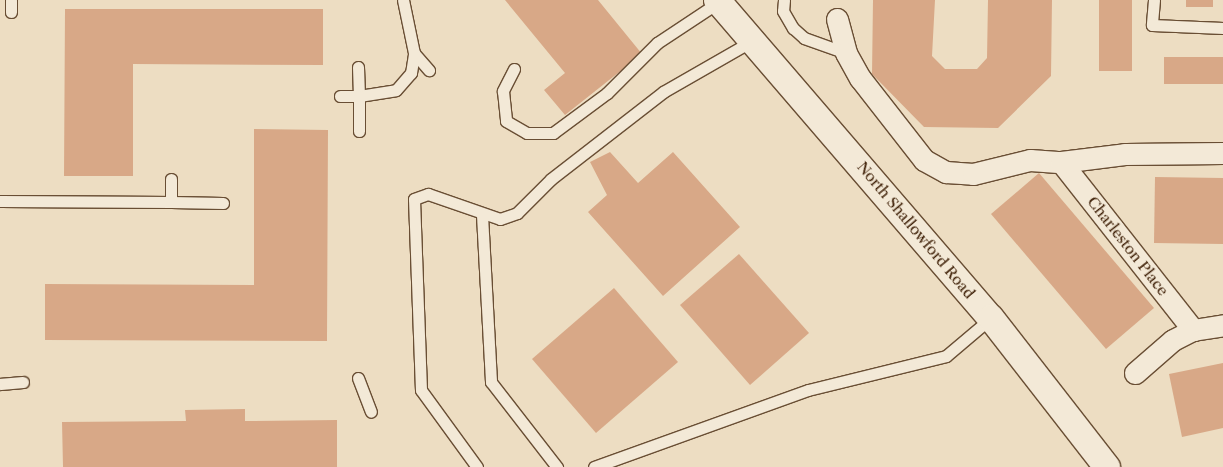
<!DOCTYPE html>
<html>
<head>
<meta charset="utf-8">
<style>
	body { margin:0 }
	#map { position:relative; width:1223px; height:467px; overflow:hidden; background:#edddc2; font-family:"Libre Caslon Text",serif }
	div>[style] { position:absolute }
	.building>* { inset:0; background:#d8a887 }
	.roads { filter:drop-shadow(1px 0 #694e34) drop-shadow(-1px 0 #694e34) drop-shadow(0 1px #694e34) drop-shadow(0 -1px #694e34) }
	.service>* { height:11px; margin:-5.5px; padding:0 5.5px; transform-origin:5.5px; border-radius:5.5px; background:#f3e9d7 }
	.minor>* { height:21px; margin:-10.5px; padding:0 10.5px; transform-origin:10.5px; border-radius:10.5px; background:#f3e9d7 }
	.tertiary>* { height:26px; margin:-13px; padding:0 13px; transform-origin:13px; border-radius:13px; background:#f3e9d7 }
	span { translate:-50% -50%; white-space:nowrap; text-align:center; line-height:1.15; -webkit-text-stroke:5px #f3e9d7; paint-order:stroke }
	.street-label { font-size:15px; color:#3d1e05 }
</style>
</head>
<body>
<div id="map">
	<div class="building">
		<i style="clip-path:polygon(505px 0,598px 0,642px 54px,565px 115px,544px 90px,565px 73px)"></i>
		<i style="clip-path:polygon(873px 0,935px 0,932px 56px,945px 69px,977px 69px,987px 58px,988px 0,1052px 0,1051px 76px,998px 128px,924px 127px,872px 74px)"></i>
		<i style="clip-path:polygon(1099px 0,1132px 0,1132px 71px,1099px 71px)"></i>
		<i style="clip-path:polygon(1186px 0,1213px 0,1213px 7px,1186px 7px)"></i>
		<i style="clip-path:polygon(65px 9px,323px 9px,323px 65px,133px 64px,133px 176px,64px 176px)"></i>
		<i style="clip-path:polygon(1164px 57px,1223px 57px,1223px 84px,1164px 84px)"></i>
		<i style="clip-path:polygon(254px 129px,328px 130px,327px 341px,45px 340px,45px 284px,254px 285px)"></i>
		<i style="clip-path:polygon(610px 152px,638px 183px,673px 152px,740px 227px,663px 296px,588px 212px,607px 195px,590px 162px)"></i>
		<i style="clip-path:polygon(1039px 173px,1154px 308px,1106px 349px,991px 214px)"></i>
		<i style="clip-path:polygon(1155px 177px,1223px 178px,1223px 244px,1154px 243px)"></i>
		<i style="clip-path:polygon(739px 254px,809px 333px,750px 385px,680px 305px)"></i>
		<i style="clip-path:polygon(614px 288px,678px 362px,596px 433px,532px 359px)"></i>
		<i style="clip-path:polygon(1223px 363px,1223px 428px,1182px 437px,1169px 374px)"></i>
		<i style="clip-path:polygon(245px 409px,245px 421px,337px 420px,337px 467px,63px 467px,62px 422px,186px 421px,185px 410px)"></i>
	</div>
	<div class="roads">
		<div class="service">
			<i style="left:11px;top:0;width:12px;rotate:90deg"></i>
			<i style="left:784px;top:0;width:11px;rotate:95deg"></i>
			<i style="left:783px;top:11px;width:20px;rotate:60deg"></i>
			<i style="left:793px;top:28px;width:15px;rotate:42deg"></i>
			<i style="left:804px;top:38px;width:45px;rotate:19.7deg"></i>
			<i style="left:1154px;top:0;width:25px;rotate:95deg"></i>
			<i style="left:1152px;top:25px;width:71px;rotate:2.4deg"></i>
			<i style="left:414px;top:53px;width:23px;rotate:49deg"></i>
			<i style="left:358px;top:67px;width:29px;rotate:88deg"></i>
			<i style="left:359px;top:96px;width:37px;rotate:-9deg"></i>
			<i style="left:396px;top:90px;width:23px;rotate:-49deg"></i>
			<i style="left:411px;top:73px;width:20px;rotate:-81deg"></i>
			<i style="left:414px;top:53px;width:54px;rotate:-101.7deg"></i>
			<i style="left:514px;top:69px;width:25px;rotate:117deg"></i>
			<i style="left:503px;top:91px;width:30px;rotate:84deg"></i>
			<i style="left:506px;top:121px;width:24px;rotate:30deg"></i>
			<i style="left:527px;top:133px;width:26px"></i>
			<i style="left:553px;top:133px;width:67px;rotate:-36.5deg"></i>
			<i style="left:607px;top:93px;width:71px;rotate:-45deg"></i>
			<i style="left:657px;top:43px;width:74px;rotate:-33.5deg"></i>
			<i style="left:340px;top:96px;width:19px"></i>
			<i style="left:359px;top:96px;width:35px;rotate:90deg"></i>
			<i style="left:0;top:201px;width:171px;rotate:0.3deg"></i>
			<i style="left:171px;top:202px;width:23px;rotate:-90deg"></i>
			<i style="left:171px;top:202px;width:52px;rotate:1.1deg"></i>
			<i style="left:482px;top:215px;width:167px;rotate:86.9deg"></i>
			<i style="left:491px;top:382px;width:108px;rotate:52.2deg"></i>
			<i style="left:358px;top:378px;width:36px;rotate:69deg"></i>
			<i style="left:0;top:384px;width:23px;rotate:-5deg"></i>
			<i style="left:477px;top:467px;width:95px;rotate:-126deg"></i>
			<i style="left:421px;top:390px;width:191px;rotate:-92.1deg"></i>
			<i style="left:414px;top:199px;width:15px;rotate:-20deg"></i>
			<i style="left:428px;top:194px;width:76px;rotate:19.1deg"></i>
			<i style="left:500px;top:219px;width:18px;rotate:-19deg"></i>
			<i style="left:517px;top:213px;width:48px;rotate:-45deg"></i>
			<i style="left:551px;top:179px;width:142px;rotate:-37.8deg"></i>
			<i style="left:663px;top:92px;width:103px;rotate:-29.8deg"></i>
			<i style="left:594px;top:467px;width:227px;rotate:-19.8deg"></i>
			<i style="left:808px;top:390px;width:142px;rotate:-13.8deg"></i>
			<i style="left:946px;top:356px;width:59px;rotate:-40.2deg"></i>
		</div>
		<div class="minor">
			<i style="left:837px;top:19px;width:35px;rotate:75deg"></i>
			<i style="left:846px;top:53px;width:29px;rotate:61deg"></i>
			<i style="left:860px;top:78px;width:104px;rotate:52deg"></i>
			<i style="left:924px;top:160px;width:25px;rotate:29deg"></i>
			<i style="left:946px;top:172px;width:27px;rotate:4deg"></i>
			<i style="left:973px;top:174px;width:59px;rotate:-13.8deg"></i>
			<i style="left:1030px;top:160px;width:31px;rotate:4deg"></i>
			<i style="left:1061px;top:162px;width:214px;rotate:51.8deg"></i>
			<i style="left:1061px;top:162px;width:64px;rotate:-7.1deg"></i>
			<i style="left:1125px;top:154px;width:98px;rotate:-0.6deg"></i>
			<i style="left:1135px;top:373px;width:50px;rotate:-41deg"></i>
			<i style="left:1173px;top:340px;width:22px;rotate:-27deg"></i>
			<i style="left:1193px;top:330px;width:30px;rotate:-9deg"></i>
		</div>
		<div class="tertiary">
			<i style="left:717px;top:0;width:420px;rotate:49.3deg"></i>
			<i style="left:991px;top:318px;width:189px;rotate:52.1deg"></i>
		</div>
	</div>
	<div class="street-label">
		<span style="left:916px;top:230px;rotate:50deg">North Shallowford Road</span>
		<span style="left:1128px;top:246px;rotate:52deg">Charleston Place</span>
	</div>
</div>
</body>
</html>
